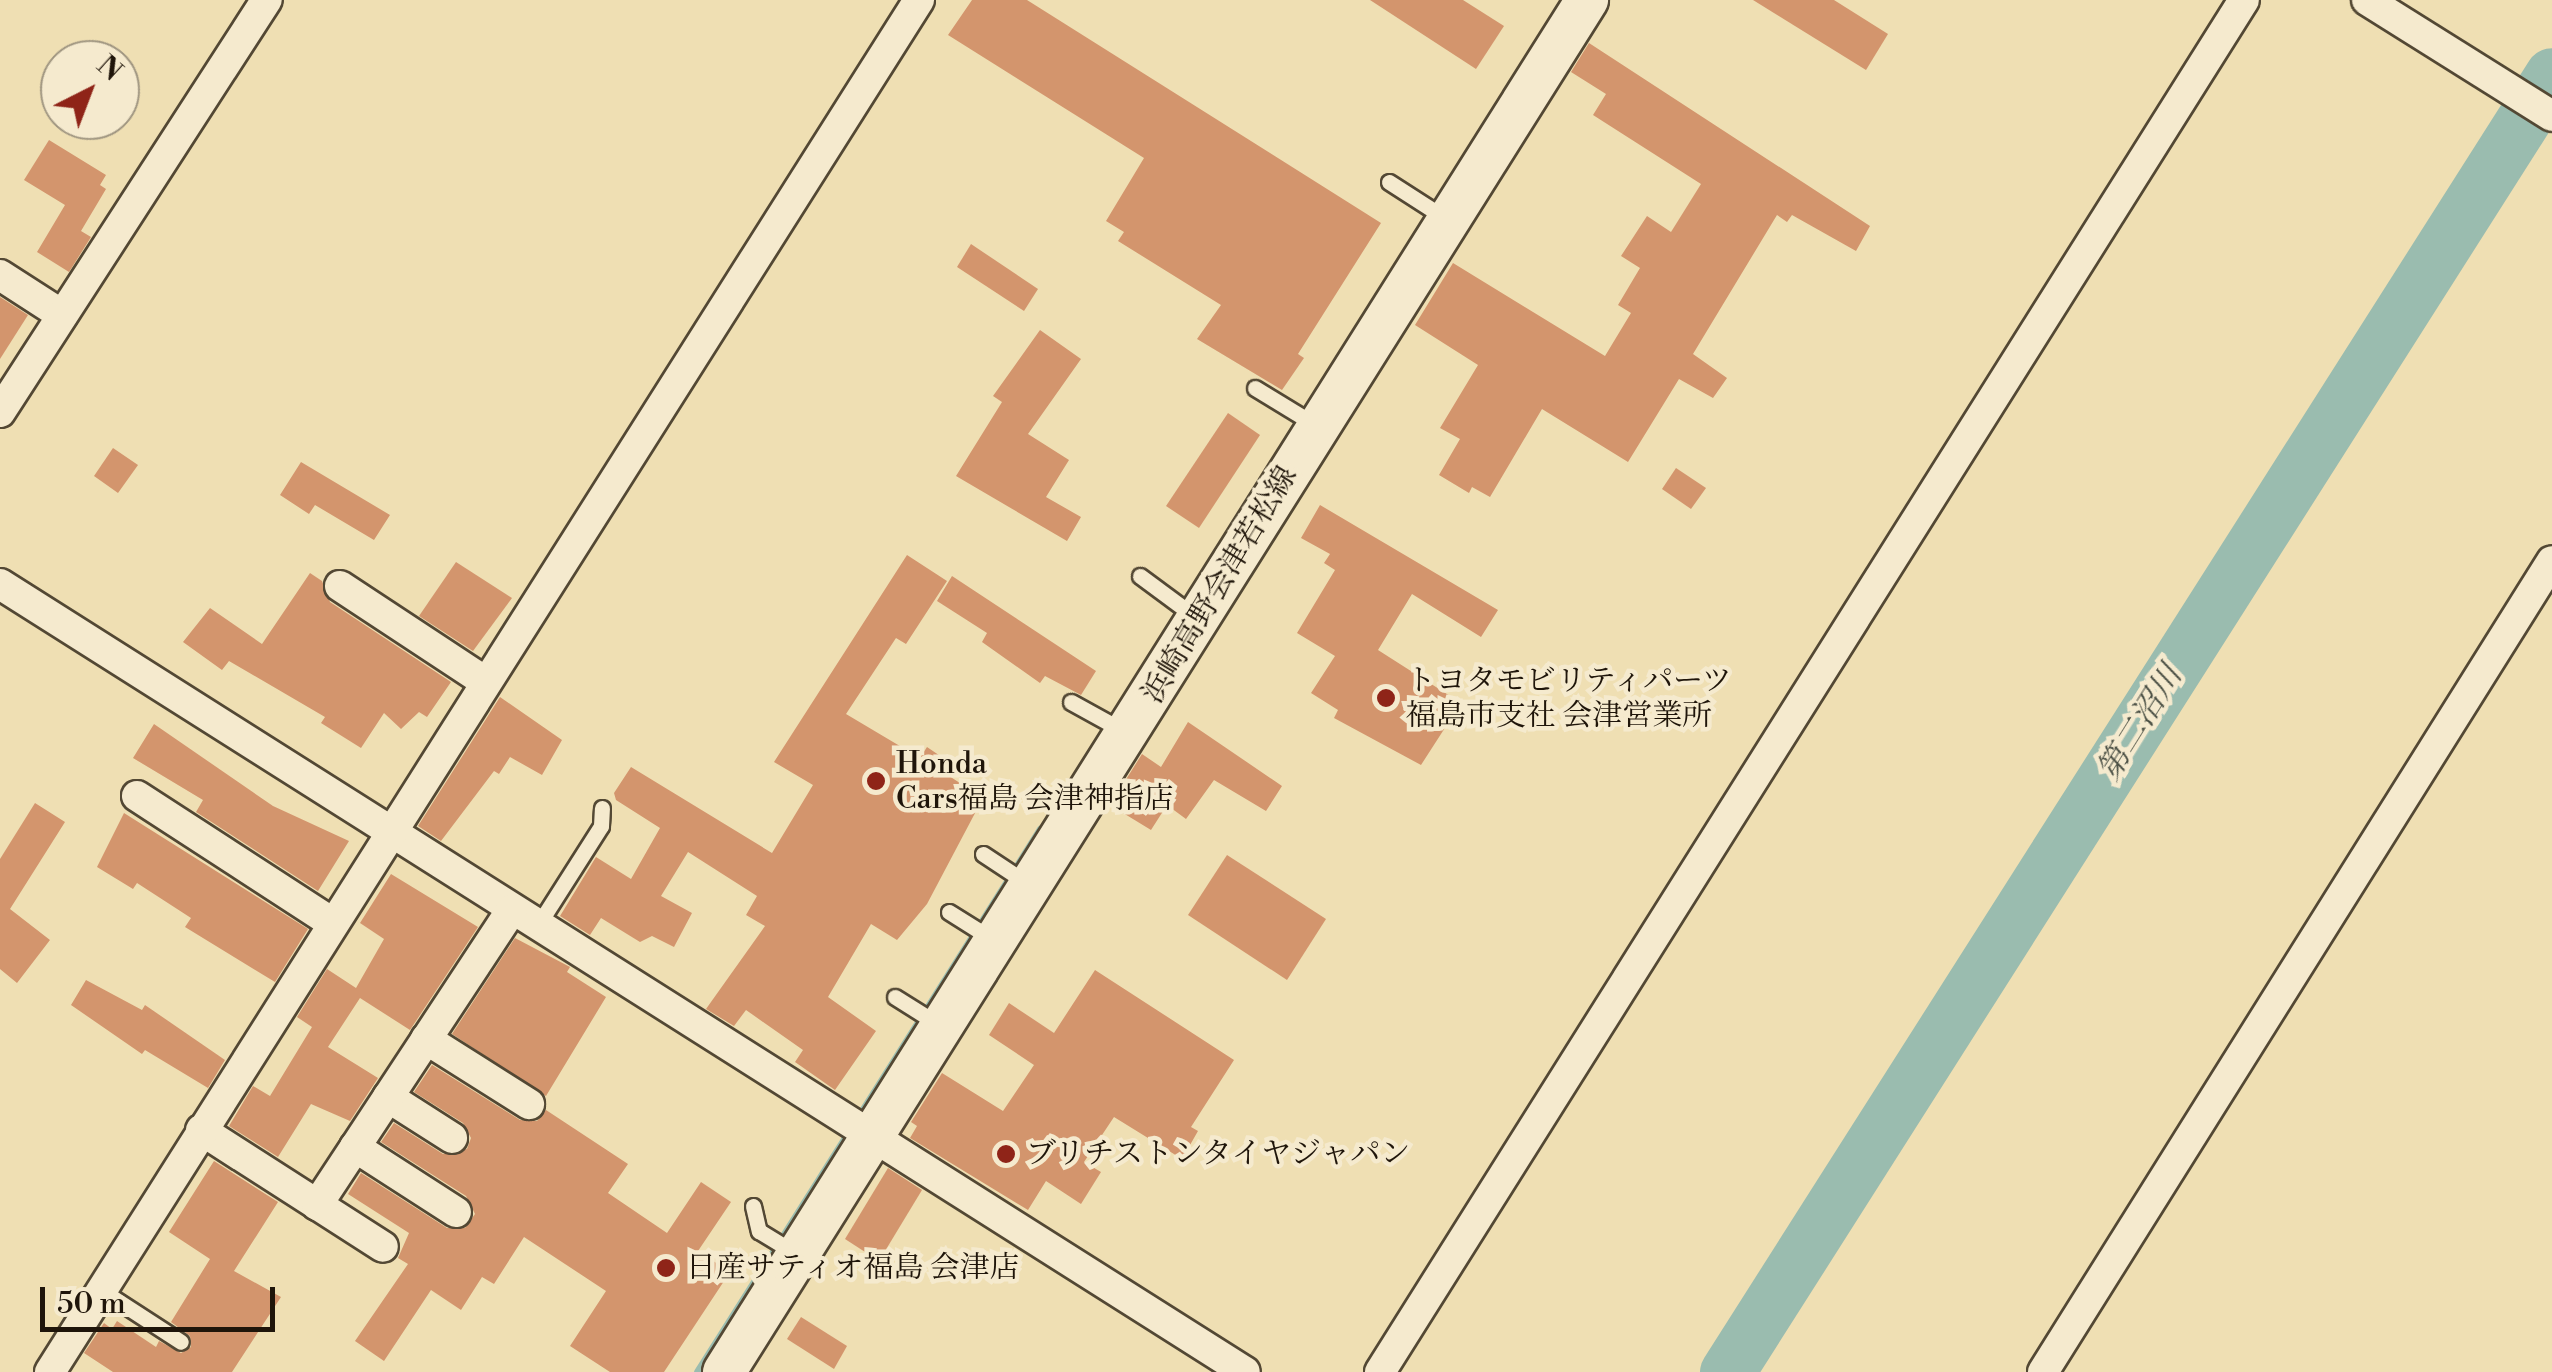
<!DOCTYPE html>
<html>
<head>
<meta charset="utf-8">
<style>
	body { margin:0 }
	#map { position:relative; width:2552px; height:1372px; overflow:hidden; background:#efdfb3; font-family:"Libre Bodoni","Noto Serif JP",serif }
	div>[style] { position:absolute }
	.stream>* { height:9px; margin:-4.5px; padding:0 4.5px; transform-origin:4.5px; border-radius:4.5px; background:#9abcaf }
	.river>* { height:55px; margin:-27.5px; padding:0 27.5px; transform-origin:27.5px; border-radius:27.5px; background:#9abcaf }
	.building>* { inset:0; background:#d3956d }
	.roads { filter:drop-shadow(2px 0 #534834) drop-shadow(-2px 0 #534834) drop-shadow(0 2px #534834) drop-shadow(0 -2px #534834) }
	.lane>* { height:15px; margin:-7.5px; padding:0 7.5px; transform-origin:7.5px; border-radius:7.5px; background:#f5eace }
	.street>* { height:30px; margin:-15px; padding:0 15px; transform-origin:15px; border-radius:15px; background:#f5eace }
	.secondary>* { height:42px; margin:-21px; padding:0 21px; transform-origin:21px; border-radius:21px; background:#f5eace }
	.dots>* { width:28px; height:28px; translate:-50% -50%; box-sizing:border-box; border:5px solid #f5eace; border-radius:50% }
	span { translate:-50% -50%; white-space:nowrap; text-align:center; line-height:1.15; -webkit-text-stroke:9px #f5eace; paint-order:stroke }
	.street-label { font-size:30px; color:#1f150a }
	.poi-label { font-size:30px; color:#1f150a }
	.left { translate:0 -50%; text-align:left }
	.water-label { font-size:32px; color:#4a4f44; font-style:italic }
	.north { position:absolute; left:40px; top:40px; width:100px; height:100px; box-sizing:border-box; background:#f5eace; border:2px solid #9f9580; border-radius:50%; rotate:42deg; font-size:28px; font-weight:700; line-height:40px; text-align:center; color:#1f150a }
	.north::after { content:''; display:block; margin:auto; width:35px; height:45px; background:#8f2418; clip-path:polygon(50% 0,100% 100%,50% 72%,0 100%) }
	.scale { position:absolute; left:40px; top:1287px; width:235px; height:45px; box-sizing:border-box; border:5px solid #1f150a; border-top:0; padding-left:12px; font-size:30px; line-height:35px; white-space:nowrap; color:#1f150a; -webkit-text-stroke:8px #f5eace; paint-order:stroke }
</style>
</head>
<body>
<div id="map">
	<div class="stream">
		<i style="left:698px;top:1372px;width:642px;rotate:-57.72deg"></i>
	</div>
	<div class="river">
		<i style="left:1727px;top:1372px;width:1537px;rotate:-57.54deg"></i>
	</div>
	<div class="building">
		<i style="clip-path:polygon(972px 0,1027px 0,1381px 223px,1298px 354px,1304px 358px,1282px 390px,1197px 339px,1221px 305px,1118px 241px,1124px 232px,1106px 221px,1144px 158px,948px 35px)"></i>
		<i style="clip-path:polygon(1370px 0,1463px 0,1504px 26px,1476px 69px)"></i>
		<i style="clip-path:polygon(1753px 0,1834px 0,1888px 34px,1866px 70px)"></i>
		<i style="clip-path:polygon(1589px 43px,1870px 226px,1856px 251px,1792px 215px,1787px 222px,1777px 215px,1693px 354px,1727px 378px,1713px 398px,1679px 379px,1628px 462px,1542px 409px,1490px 497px,1472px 487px,1469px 493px,1439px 475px,1460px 439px,1440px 428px,1478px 365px,1415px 325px,1453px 263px,1605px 356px,1631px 313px,1618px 305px,1640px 268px,1621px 256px,1647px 216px,1671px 232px,1701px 184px,1593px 115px,1606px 94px,1571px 72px)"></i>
		<i style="clip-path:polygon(49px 140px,106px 175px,100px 185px,106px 189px,81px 231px,91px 237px,69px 272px,37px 252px,65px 205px,24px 180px)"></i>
		<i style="clip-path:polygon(971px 244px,1038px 289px,1024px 311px,957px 267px)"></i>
		<i style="clip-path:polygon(0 297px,28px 315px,0 359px)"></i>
		<i style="clip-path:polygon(1040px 330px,1081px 359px,1028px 434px,1069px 460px,1046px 497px,1081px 517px,1067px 541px,956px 476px,1002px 402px,993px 396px)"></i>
		<i style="clip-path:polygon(1228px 413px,1260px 435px,1199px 528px,1166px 506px)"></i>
		<i style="clip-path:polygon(113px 448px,138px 465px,118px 493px,94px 476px)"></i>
		<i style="clip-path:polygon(301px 462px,390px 515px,374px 540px,315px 505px,309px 514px,280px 495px)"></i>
		<i style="clip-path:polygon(1676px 468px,1706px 488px,1691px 509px,1662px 489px)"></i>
		<i style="clip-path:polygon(1320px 505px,1498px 610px,1481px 637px,1412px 594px,1378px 650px,1461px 703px,1421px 765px,1334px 718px,1338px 710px,1311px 693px,1335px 656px,1297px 633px,1335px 570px,1324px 563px,1330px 554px,1301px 538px)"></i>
		<i style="clip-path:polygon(907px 555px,947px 581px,906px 644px,896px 638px,846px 714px,920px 758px,927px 747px,952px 764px,946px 774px,983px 798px,927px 904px,897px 940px,871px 924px,828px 997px,876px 1031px,835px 1090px,795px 1062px,803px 1050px,746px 1010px,734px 1026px,706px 1009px,765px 926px,746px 915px,757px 896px,688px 852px,661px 896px,692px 913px,674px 947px,652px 936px,640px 942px,601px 918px,590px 935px,560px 916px,596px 857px,631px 879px,660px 828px,616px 800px,614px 793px,631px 767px,772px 853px,813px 785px,774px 762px)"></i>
		<i style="clip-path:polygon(456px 562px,512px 598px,473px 651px,419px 616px)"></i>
		<i style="clip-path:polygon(310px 573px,322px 581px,330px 602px,451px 682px,427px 717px,419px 712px,401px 729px,384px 713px,361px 748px,321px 723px,325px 717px,229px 661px,222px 670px,183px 642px,210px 608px,262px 644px)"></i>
		<i style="clip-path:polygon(952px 576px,1096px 671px,1081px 695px,1045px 676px,1040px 683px,982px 642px,987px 633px,937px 601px)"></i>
		<i style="clip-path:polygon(500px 697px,562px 740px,542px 775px,510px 757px,499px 774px,494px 771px,441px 841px,418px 826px)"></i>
		<i style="clip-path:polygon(1188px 722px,1282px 786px,1266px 811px,1214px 780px,1186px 819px,1167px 805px,1151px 830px,1110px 805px,1142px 754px,1161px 767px)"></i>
		<i style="clip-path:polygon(154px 724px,273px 806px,349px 841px,318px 891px,196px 812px,203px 800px,133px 758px)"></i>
		<i style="clip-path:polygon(35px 803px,65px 822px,10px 909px,50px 940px,17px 983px,0 969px,0 859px)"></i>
		<i style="clip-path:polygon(124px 813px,308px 929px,275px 982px,185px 927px,191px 918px,137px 883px,133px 889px,97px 867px)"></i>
		<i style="clip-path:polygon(1227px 855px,1326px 919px,1287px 980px,1188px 915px)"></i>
		<i style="clip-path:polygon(391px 874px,478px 927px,410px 1030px,360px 998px,328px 1047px,378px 1078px,350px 1121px,311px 1104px,278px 1157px,229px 1126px,253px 1086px,270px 1096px,312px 1027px,297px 1017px,327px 969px,356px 988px,384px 939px,360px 923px)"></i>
		<i style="clip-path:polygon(515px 938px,570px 967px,567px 972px,606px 997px,546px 1096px,452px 1034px)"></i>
		<i style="clip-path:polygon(1095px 970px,1234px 1060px,1191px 1127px,1198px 1131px,1182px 1159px,1114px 1117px,1084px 1162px,1101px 1172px,1081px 1204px,1046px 1181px,1028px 1210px,910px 1138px,917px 1126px,911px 1122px,942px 1073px,1003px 1111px,1034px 1065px,989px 1035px,1009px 1003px,1054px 1033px)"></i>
		<i style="clip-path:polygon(86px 980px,142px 1010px,145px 1005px,225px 1060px,208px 1088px,145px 1050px,142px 1054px,71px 1005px)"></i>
		<i style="clip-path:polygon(432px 1065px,520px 1120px,537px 1121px,546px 1110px,628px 1164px,608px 1193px,667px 1233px,701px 1182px,731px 1202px,698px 1251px,730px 1272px,664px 1372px,610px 1372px,570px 1346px,606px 1291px,524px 1237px,494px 1284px,482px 1277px,461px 1310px,431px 1290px,384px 1361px,355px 1341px,408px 1264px,398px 1258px,409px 1233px,348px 1194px,361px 1173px,447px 1228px,465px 1228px,475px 1214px,466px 1196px,381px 1142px,394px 1123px,443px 1154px,467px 1149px,471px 1138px,463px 1123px,414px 1092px)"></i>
		<i style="clip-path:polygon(214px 1161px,278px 1202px,234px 1271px,281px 1297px,232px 1372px,113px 1372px,84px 1353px,104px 1323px,112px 1329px,117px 1321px,156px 1347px,159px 1341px,181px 1353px,191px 1347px,190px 1336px,171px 1322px,210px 1259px,169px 1232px)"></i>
		<i style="clip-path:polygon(888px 1168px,922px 1190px,879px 1261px,845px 1239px)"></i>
		<i style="clip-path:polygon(801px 1317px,847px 1346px,834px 1369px,787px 1339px)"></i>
	</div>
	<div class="roads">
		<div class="lane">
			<i style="left:1389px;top:182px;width:67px;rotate:32.7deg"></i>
			<i style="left:1255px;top:388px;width:69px;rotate:31.4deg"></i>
			<i style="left:1140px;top:576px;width:67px;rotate:36.5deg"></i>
			<i style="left:1071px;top:702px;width:58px;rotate:28.8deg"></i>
			<i style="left:983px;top:854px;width:53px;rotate:33.4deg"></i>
			<i style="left:949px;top:912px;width:51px;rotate:32.1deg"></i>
			<i style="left:538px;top:925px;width:117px;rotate:-57.5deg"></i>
			<i style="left:601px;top:826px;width:18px;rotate:-87deg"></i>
			<i style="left:895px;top:997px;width:51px;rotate:32.1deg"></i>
			<i style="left:753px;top:1206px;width:26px;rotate:77deg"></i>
			<i style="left:759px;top:1231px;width:42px;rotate:31.4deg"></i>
			<i style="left:101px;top:1290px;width:95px;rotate:33deg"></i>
		</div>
		<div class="street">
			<i style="left:2367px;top:0;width:218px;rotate:32.1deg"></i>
			<i style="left:0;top:275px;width:74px;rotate:32.8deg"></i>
			<i style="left:0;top:412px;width:491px;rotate:-57.1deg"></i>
			<i style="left:0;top:584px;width:1473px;rotate:32.33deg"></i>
			<i style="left:340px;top:586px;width:173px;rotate:33.4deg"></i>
			<i style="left:137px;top:796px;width:231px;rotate:33deg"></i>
			<i style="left:426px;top:1039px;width:122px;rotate:32.3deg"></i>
			<i style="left:388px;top:1097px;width:76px;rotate:32.6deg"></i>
			<i style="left:201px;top:1130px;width:216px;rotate:32.7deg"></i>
			<i style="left:355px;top:1147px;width:120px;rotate:32.8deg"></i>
			<i style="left:317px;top:1205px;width:354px;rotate:-56.6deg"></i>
			<i style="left:50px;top:1372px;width:1624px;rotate:-57.65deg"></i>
			<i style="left:1380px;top:1372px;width:1621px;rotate:-57.8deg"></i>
			<i style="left:2043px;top:1372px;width:957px;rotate:-57.89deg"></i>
		</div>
		<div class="secondary">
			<i style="left:724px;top:1372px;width:1621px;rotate:-57.83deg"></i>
		</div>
	</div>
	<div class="dots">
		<i style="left:1386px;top:698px;background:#8f2418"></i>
		<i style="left:876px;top:781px;background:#8f2418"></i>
		<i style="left:1006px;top:1154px;background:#8f2418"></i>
		<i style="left:666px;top:1268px;background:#8f2418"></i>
	</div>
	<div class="street-label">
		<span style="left:1220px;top:585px;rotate:-59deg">浜崎高野会津若松線</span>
	</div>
	<div class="poi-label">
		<span class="left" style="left:1406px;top:698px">トヨタモビリティパーツ<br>福島市支社 会津営業所</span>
		<span class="left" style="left:896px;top:781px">Honda<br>Cars福島 会津神指店</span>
		<span class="left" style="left:1026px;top:1154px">ブリチストンタイヤジャパン</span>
		<span class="left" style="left:686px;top:1268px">日産サティオ福島 会津店</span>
	</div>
	<div class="water-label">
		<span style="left:2140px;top:723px;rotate:-58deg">第二沼川</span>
	</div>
	<div class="north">N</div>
	<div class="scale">50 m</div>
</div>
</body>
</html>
